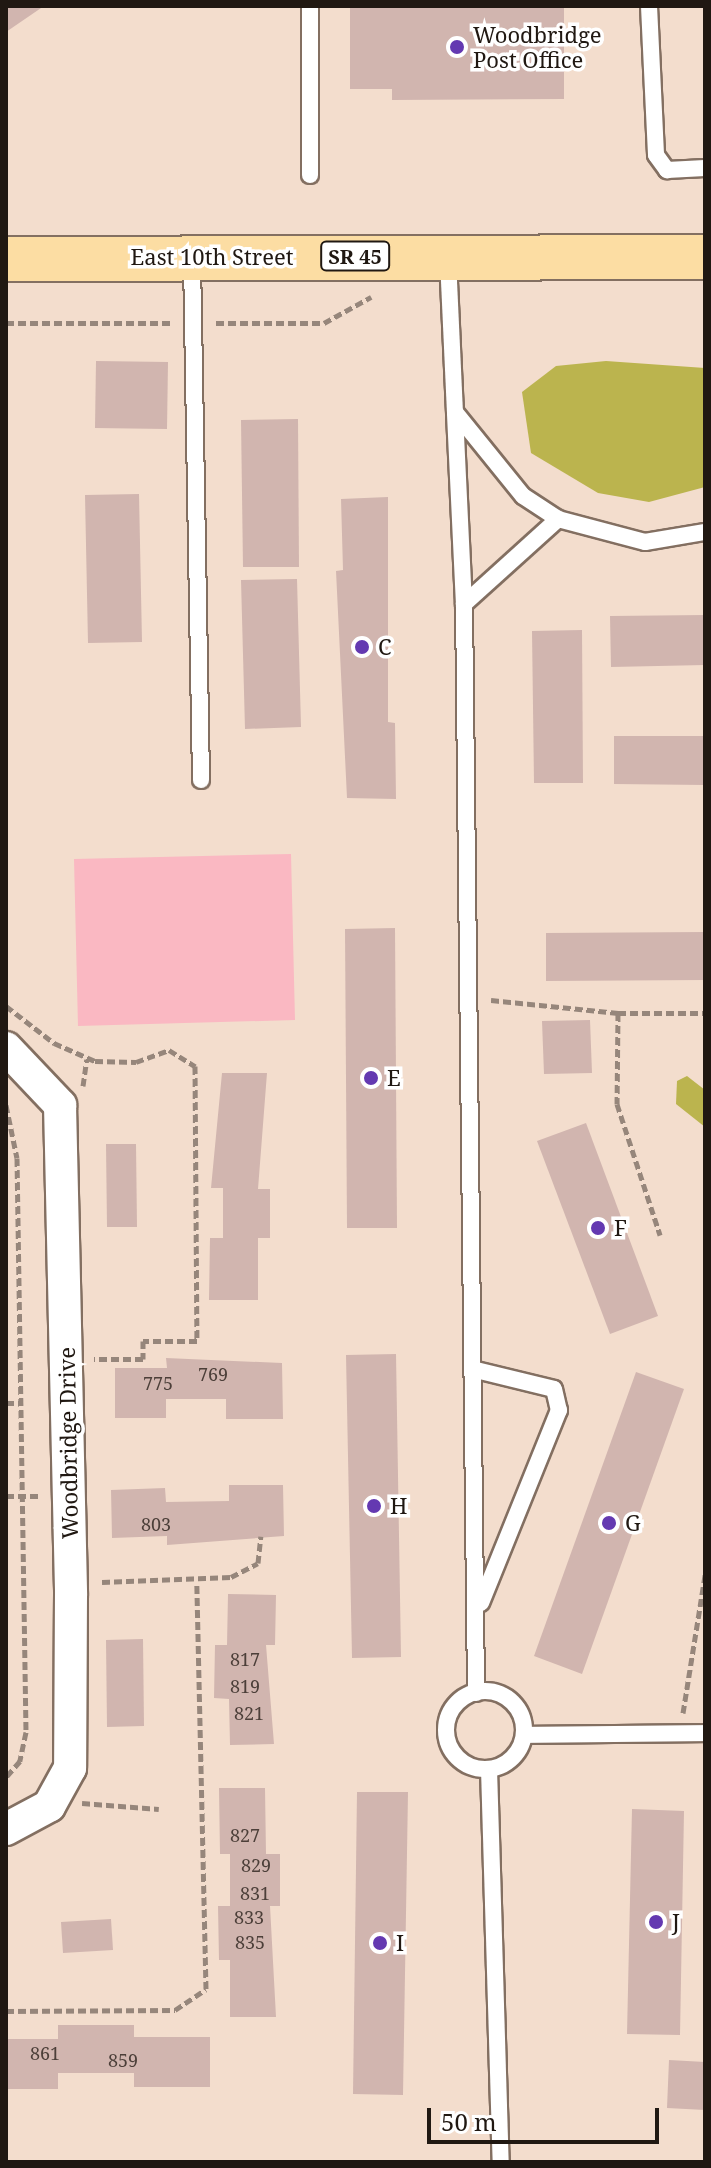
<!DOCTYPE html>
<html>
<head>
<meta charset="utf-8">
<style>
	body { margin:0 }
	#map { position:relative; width:711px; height:2168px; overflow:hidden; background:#f3ddcd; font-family:"Noto Serif",serif }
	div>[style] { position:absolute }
	.green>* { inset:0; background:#fab8c2 }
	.water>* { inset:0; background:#bbb44e }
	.building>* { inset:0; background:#d1b5af }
	.path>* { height:5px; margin-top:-2.5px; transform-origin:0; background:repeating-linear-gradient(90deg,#96867b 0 8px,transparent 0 12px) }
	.roads { filter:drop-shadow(2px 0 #836f61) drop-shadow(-2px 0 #836f61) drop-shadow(0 2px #836f61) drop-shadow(0 -2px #836f61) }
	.service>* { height:16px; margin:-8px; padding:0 8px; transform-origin:8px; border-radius:8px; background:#fff }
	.service>.ring { margin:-8px; padding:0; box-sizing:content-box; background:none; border:16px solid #fff; border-radius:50% }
	.minor>* { height:32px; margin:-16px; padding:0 16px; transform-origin:16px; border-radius:16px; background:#fff }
	.primary>* { height:44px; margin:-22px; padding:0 22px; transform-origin:22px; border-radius:22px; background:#fcdda3 }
	.dots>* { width:22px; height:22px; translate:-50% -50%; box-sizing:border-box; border:4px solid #fff; border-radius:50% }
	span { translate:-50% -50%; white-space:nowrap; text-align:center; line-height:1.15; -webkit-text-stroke:7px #fff; paint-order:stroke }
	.number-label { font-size:18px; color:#4c3f39 }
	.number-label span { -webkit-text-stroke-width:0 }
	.shield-label span { padding:2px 6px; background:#fff; border:2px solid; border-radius:6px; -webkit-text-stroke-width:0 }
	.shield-label { font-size:20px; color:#201812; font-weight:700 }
	.poi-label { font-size:22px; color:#201812 }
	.left { translate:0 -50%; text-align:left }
	.street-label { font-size:22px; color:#201812 }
	.frame { position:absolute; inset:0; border:8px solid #201812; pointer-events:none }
	.scale { position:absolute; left:427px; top:2108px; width:232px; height:36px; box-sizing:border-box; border:4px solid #201812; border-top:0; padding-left:10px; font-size:24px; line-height:28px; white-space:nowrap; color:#201812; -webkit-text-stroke:6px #fff; paint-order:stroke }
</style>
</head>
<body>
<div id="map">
	<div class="green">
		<i style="clip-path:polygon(291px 854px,295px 1020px,78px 1026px,74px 859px)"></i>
	</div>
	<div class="water">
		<i style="clip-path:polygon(606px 361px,705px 368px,705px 487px,649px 502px,598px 493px,531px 453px,522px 392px,556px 366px)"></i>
		<i style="clip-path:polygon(687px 1076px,705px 1090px,705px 1127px,676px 1104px,677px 1081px)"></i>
	</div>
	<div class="building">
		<i style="clip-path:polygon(6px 6px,44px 6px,6px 32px)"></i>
		<i style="clip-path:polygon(350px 6px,564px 6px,564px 99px,392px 100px,392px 89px,350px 89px)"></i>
		<i style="clip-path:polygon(96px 361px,168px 362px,167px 429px,95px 428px)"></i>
		<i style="clip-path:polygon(298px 419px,299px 567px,243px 567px,241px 420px)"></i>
		<i style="clip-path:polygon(139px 494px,142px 642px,88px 643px,85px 495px)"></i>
		<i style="clip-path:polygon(388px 497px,388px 722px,395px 723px,396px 799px,347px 798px,336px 571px,343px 570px,341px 499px)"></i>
		<i style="clip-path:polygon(297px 579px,301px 727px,245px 729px,241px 580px)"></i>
		<i style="clip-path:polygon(705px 615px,705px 665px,611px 667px,610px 616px)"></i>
		<i style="clip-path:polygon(582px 630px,583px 783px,534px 783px,532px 631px)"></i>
		<i style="clip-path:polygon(614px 736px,705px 736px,705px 785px,614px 784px)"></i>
		<i style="clip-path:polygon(395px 928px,397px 1228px,347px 1228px,345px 929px)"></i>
		<i style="clip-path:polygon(705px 932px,705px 980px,546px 981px,546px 933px)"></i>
		<i style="clip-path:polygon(590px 1020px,592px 1073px,544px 1074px,542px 1021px)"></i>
		<i style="clip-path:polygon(222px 1073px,267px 1073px,258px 1189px,270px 1189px,270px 1238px,258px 1238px,258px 1300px,209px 1300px,210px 1238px,223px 1238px,223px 1188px,211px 1188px)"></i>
		<i style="clip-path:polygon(586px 1123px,658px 1316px,610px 1334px,537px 1141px)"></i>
		<i style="clip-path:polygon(106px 1144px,136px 1144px,137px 1227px,107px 1227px)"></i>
		<i style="clip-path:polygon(396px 1354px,401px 1657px,352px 1658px,346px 1355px)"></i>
		<i style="clip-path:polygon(166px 1358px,282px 1363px,283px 1419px,226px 1419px,226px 1399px,166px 1399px,166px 1418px,115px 1418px,115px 1368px,167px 1368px)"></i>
		<i style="clip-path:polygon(636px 1372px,684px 1389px,582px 1674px,534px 1656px)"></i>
		<i style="clip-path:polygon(229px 1485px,283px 1485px,284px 1536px,167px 1545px,167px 1536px,112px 1538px,111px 1490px,165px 1488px,166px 1502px,229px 1501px)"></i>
		<i style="clip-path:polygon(228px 1594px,276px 1595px,275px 1645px,266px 1645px,274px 1744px,230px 1745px,229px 1699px,214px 1698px,215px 1645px,227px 1645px)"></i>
		<i style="clip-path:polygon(143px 1639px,144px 1726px,107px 1727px,106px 1640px)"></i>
		<i style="clip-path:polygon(219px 1788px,265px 1788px,266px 1854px,280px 1854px,280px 1906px,270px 1906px,276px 2017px,230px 2017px,230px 1960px,219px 1960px,218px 1906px,230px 1906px,230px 1854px,220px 1854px)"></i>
		<i style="clip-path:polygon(357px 1792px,408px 1792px,403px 2095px,353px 2094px)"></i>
		<i style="clip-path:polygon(632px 1809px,684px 1811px,680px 2035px,627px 2034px)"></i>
		<i style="clip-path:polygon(111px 1919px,113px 1950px,63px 1953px,61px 1922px)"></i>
		<i style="clip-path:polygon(58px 2025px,134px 2025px,134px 2037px,210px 2037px,210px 2087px,134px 2087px,134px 2073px,58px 2073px,58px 2089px,6px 2089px,6px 2039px,58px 2039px)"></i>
		<i style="clip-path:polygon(669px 2060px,705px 2062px,705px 2110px,667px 2108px)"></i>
	</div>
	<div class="path">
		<i style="left:6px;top:323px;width:164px"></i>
		<i style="left:216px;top:323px;width:108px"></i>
		<i style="left:324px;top:323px;width:54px;rotate:-29deg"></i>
		<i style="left:491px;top:1000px;width:128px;rotate:5.8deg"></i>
		<i style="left:618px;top:1013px;width:87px"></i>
		<i style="left:6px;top:1006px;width:61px;rotate:37.6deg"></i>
		<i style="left:54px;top:1043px;width:45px;rotate:23.7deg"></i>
		<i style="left:95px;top:1061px;width:41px;rotate:1.4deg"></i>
		<i style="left:136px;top:1062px;width:35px;rotate:-20deg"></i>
		<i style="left:169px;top:1050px;width:31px;rotate:32deg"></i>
		<i style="left:195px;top:1066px;width:275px;rotate:89.6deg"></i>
		<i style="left:197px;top:1341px;width:54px;rotate:180deg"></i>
		<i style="left:143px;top:1341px;width:18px;rotate:90deg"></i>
		<i style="left:143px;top:1359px;width:49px;rotate:180deg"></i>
		<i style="left:618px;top:1013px;width:91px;rotate:90.6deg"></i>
		<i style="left:617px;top:1104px;width:138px;rotate:71.8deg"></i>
		<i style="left:83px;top:1086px;width:27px;rotate:-82deg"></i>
		<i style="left:6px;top:1105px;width:54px;rotate:78.3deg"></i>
		<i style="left:17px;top:1158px;width:574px;rotate:89.1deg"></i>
		<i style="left:26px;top:1732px;width:30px;rotate:102deg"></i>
		<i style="left:20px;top:1761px;width:21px;rotate:131deg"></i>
		<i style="left:6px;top:1403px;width:15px"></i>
		<i style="left:6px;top:1496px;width:35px"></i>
		<i style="left:102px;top:1582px;width:129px;rotate:-2.2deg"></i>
		<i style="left:231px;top:1577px;width:30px;rotate:-27deg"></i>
		<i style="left:258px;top:1563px;width:27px;rotate:-84deg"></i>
		<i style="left:683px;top:1713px;width:140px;rotate:-80.9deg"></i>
		<i style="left:82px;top:1803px;width:77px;rotate:4.5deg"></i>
		<i style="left:6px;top:2011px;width:169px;rotate:-0.3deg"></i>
		<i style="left:175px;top:2010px;width:37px;rotate:-34deg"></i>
		<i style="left:206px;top:1989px;width:407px;rotate:-91.3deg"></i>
	</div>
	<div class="roads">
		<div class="service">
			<i style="left:310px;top:6px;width:169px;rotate:90deg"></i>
			<i style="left:649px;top:6px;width:149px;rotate:87.3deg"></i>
			<i style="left:656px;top:155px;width:19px;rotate:54deg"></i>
			<i style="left:667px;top:170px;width:38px;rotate:-3deg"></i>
			<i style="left:192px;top:259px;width:521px;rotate:89.01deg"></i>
			<i style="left:448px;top:259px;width:153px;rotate:87.4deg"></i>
			<i style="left:455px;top:412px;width:108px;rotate:51deg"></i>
			<i style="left:523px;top:496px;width:42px;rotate:33.3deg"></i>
			<i style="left:558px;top:519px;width:90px;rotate:14.8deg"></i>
			<i style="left:645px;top:542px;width:61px;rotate:-9.5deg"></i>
			<i style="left:455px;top:414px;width:190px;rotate:87.3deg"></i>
			<i style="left:472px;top:1369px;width:84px;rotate:13.7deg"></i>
			<i style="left:554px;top:1389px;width:22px;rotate:77deg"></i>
			<i style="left:559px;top:1410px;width:208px;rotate:112deg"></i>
			<i class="ring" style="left:446px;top:1691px;width:62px;height:62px"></i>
			<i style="left:476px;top:1693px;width:1089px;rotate:-90.63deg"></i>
			<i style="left:464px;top:604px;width:127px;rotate:-42.1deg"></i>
			<i style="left:524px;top:1735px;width:181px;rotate:-0.6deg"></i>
			<i style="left:489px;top:1769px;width:393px;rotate:88.3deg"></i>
		</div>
		<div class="minor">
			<i style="left:6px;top:1048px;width:79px;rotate:46.5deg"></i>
			<i style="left:60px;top:1105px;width:490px;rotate:88.7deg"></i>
			<i style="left:71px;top:1595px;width:173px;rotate:90.3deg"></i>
			<i style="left:70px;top:1768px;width:43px;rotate:118.9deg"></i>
			<i style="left:49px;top:1806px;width:49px;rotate:151.9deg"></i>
		</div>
		<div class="primary">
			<i style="left:6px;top:259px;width:699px;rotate:-0.16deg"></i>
		</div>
	</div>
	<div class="dots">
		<i style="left:457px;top:47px;background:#6439b1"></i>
		<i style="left:362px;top:647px;background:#6439b1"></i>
		<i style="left:371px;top:1078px;background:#6439b1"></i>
		<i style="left:598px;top:1228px;background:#6439b1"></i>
		<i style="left:374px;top:1506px;background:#6439b1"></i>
		<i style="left:609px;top:1523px;background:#6439b1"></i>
		<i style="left:656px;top:1922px;background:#6439b1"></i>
		<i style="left:380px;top:1943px;background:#6439b1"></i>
	</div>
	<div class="number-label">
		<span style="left:213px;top:1374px">769</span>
		<span style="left:158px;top:1383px">775</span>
		<span style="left:156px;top:1524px">803</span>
		<span style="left:245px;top:1659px">817</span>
		<span style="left:245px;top:1686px">819</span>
		<span style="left:249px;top:1713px">821</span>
		<span style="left:245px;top:1835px">827</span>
		<span style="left:256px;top:1865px">829</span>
		<span style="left:255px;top:1893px">831</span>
		<span style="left:249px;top:1917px">833</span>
		<span style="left:250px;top:1942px">835</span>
		<span style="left:45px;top:2053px">861</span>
		<span style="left:123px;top:2060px">859</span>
	</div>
	<div class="shield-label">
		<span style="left:355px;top:256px">SR 45</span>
	</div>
	<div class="poi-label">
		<span class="left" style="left:473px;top:47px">Woodbridge<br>Post Office</span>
		<span class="left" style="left:378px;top:647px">C</span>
		<span class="left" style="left:387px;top:1078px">E</span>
		<span class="left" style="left:614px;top:1228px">F</span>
		<span class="left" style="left:390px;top:1506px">H</span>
		<span class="left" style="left:625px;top:1523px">G</span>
		<span class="left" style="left:672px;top:1922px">J</span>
		<span class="left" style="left:396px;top:1943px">I</span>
	</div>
	<div class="street-label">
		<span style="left:212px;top:257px">East 10th Street</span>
		<span style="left:68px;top:1443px;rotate:-91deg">Woodbridge Drive</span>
	</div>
	<div class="frame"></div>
	<div class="scale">50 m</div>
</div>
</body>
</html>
